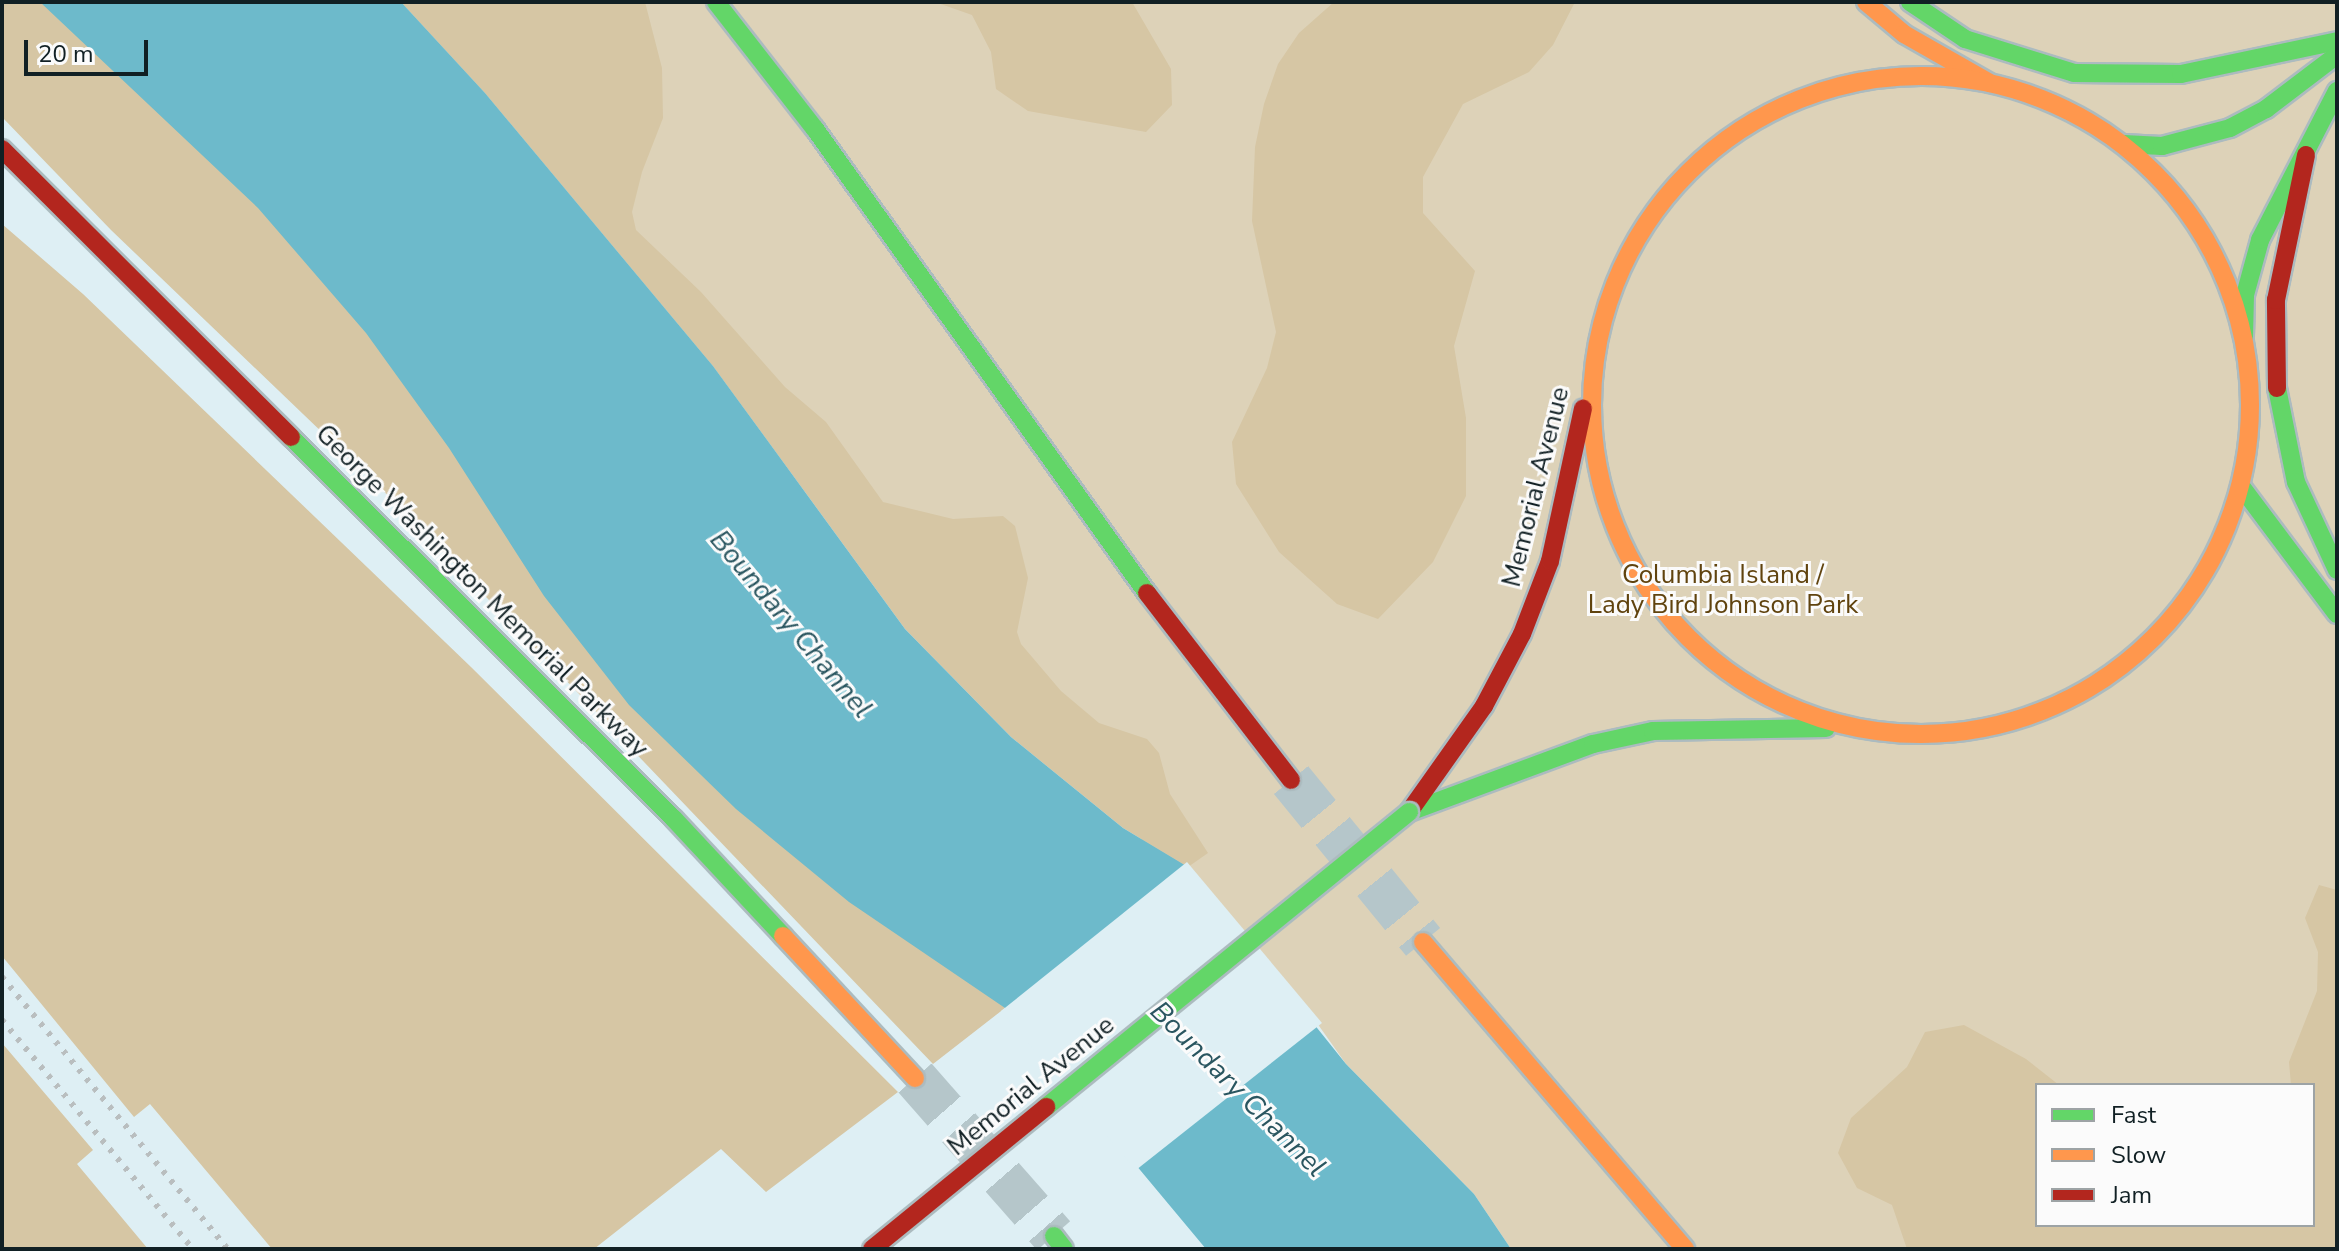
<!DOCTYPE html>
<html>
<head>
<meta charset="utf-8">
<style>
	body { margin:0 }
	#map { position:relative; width:2339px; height:1251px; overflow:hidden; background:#deeff4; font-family:"Nunito Sans",sans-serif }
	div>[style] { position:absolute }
	.green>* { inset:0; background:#ddd2b8 }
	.forest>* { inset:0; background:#d6c6a4 }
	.water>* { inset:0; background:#6dbacb }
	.pier>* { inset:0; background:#deeff4 }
	.highway-tunnel>* { height:44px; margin-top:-22px; transform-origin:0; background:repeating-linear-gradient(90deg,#b5c6ca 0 44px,transparent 0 66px) }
	.roads { filter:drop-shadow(2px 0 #acbbbf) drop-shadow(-2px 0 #acbbbf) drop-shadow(0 2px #acbbbf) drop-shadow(0 -2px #acbbbf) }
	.fast>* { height:18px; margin:-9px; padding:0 9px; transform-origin:9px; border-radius:9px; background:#63d668 }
	.slow>* { height:18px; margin:-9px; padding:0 9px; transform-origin:9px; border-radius:9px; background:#ff974d }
	.slow>.ring { margin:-9px; padding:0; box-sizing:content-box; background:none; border:18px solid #ff974d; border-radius:50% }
	.jam>* { height:18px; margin:-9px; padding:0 9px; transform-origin:9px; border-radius:9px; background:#b3261e }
	.rail>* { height:6px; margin-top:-3px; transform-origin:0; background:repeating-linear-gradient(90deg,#b9bebf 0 4px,transparent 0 12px) }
	.bridges { filter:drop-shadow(2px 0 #acbbbf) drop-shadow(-2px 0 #acbbbf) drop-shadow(0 2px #acbbbf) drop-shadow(0 -2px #acbbbf) }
	.fast-bridge>* { height:18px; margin:-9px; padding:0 9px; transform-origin:9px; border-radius:9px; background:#63d668 }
	.jam-bridge>* { height:18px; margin:-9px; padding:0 9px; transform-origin:9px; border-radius:9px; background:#b3261e }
	span { translate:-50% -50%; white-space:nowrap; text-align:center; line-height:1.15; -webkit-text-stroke:6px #fbfbfb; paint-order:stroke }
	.street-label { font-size:26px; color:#112024 }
	.park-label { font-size:26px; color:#60430e }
	.water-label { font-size:28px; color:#2a5660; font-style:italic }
	.frame { position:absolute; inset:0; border:4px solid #112024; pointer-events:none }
	.legend { position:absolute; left:2035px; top:1083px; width:280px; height:144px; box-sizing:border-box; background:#fbfbfb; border:2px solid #9da3a5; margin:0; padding:10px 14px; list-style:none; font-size:24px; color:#112024 }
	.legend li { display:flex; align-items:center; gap:16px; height:40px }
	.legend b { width:40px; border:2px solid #9da3a5 }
	.scale { position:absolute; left:24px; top:40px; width:124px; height:36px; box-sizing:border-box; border:4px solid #112024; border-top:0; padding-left:10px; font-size:24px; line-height:28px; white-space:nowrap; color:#112024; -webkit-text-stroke:6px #fbfbfb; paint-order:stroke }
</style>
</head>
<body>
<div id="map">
	<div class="green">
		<i style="clip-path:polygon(evenodd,401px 2px,2337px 2px,2337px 1249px,1511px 1249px,1474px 1194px,1346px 1064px,1312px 1016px,801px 486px,713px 366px,485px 93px,401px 2px,2037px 1085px,2313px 1085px,2313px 1225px,2037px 1225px,2037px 1085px)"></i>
	</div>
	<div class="forest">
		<i style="clip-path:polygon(2px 2px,66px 2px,446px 377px,1005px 1008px,933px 1064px,401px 508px,111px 230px,2px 117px)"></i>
		<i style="clip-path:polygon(401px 2px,645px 2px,662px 68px,663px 118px,642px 172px,632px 212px,636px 230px,701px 292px,785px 387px,826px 422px,883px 502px,953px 519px,1003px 516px,1015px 526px,1028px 578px,1017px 632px,1021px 644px,1061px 691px,1099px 723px,1147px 739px,1159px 753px,1170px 794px,1208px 853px,1188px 867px,1123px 828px,1011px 737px,905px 629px,713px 366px,485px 93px)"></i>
		<i style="clip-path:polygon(935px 2px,1132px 2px,1171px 69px,1172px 105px,1146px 132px,1028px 111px,996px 89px,991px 52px,972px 15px)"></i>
		<i style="clip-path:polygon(1334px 2px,1575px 2px,1553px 45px,1529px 72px,1463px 104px,1423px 177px,1423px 213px,1475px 271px,1454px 346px,1466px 418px,1466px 496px,1433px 562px,1378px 619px,1337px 604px,1279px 552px,1236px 484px,1232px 442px,1267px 368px,1276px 332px,1252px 221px,1255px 147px,1264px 104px,1278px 64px,1299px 33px)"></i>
		<i style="clip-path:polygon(2px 224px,83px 294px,471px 667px,898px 1092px,766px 1192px,721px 1149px,594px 1249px,272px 1249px,150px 1104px,134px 1117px,2px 956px)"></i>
		<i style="clip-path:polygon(2319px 885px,2337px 890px,2337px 1249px,1907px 1249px,1892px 1205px,1857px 1188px,1838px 1153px,1851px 1118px,1907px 1067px,1925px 1032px,1964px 1025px,2026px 1059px,2059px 1085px,2037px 1085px,2037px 1225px,2313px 1225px,2313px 1085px,2291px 1085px,2289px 1062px,2317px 991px,2318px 952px,2305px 918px)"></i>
		<i style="clip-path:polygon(2px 1043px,93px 1150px,77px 1164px,148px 1249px,2px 1249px)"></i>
	</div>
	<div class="water">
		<i style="clip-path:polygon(40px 2px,401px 2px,485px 93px,713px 366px,905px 629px,1011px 737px,1123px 828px,1188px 867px,1346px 1064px,1474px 1194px,1511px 1249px,1206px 1249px,1005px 1008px,849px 902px,736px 809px,629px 705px,544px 596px,449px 448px,366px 333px,258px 208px)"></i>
	</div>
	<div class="pier">
		<i style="clip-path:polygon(1187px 862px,1322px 1023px,1136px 1170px,1001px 1011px)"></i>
	</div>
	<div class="highway-tunnel">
		<i style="left:1291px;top:780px;width:209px;rotate:50.8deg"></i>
		<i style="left:915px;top:1078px;width:210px;rotate:48.7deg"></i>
	</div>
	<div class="roads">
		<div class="fast">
			<i style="left:716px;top:2px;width:161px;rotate:52.1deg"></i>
			<i style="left:815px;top:129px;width:571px;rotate:54.42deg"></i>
			<i style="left:1910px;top:2px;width:66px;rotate:33.9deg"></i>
			<i style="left:1965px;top:39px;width:114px;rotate:17.3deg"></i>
			<i style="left:2074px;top:73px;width:107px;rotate:0.5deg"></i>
			<i style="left:2181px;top:74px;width:159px;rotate:-11.9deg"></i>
			<i style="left:2124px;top:144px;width:38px;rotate:3deg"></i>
			<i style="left:2162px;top:146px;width:70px;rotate:-14.8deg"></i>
			<i style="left:2230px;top:128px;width:41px;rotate:-27.8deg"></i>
			<i style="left:2266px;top:109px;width:89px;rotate:-37.3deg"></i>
			<i style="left:2244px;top:336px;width:41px;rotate:-88.6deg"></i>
			<i style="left:2245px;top:295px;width:57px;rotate:-74.7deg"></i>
			<i style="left:2260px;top:240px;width:168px;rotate:-62.7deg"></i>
			<i style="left:2277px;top:388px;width:96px;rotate:78.6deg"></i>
			<i style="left:2296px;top:482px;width:97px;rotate:65deg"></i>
			<i style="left:291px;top:437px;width:541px;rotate:44.93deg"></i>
			<i style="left:674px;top:819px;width:160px;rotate:47deg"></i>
			<i style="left:2243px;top:489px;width:156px;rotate:53.1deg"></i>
			<i style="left:1409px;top:812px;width:196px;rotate:-20.3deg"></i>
			<i style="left:1593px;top:744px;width:61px;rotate:-12.2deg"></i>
			<i style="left:1653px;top:731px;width:173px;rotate:-1deg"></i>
			<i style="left:1054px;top:1236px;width:16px;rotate:52deg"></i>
		</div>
		<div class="slow">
			<i style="left:1866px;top:2px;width:50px;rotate:40.1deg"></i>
			<i style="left:1904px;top:34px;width:99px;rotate:29.7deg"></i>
			<i class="ring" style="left:1592px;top:76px;width:640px;height:640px"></i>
			<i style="left:783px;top:936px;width:194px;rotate:47.1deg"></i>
			<i style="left:1423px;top:942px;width:404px;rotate:49.5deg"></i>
		</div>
		<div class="jam">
			<i style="left:2px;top:149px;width:408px;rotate:44.9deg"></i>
			<i style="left:2277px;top:388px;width:88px;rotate:-90.7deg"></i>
			<i style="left:2276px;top:300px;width:148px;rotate:-78.3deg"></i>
			<i style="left:1147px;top:593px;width:236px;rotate:52.4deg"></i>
			<i style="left:1409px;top:812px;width:130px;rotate:-54.7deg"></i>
			<i style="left:1484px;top:706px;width:81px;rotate:-62.2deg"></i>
			<i style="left:1522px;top:634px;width:78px;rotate:-69deg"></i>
			<i style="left:1550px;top:561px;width:156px;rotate:-77.8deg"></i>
		</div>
	</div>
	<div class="rail">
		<i style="left:2px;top:977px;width:354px;rotate:50.3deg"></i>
		<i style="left:2px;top:1020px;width:298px;rotate:50.2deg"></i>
	</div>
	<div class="bridges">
		<div class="fast-bridge">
			<i style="left:1046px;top:1107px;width:468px;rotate:-39.1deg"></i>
		</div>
		<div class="jam-bridge">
			<i style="left:872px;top:1249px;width:225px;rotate:-39.2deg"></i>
		</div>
	</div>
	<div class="street-label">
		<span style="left:1536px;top:487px;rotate:-76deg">Memorial Avenue</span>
		<span style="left:482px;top:591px;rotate:45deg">George Washington Memorial Parkway</span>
		<span style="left:1031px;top:1086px;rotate:-39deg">Memorial Avenue</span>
	</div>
	<div class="park-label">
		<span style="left:1723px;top:590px">Columbia Island /<br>Lady Bird Johnson Park</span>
	</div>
	<div class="water-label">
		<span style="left:791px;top:624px;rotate:50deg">Boundary Channel</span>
		<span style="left:1238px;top:1089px;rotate:45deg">Boundary Channel</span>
	</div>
	<div class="frame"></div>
	<ul class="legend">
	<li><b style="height:10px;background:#63d668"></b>Fast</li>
	<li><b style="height:10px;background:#ff974d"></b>Slow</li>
	<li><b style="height:10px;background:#b3261e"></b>Jam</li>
	</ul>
	<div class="scale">20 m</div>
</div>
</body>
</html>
